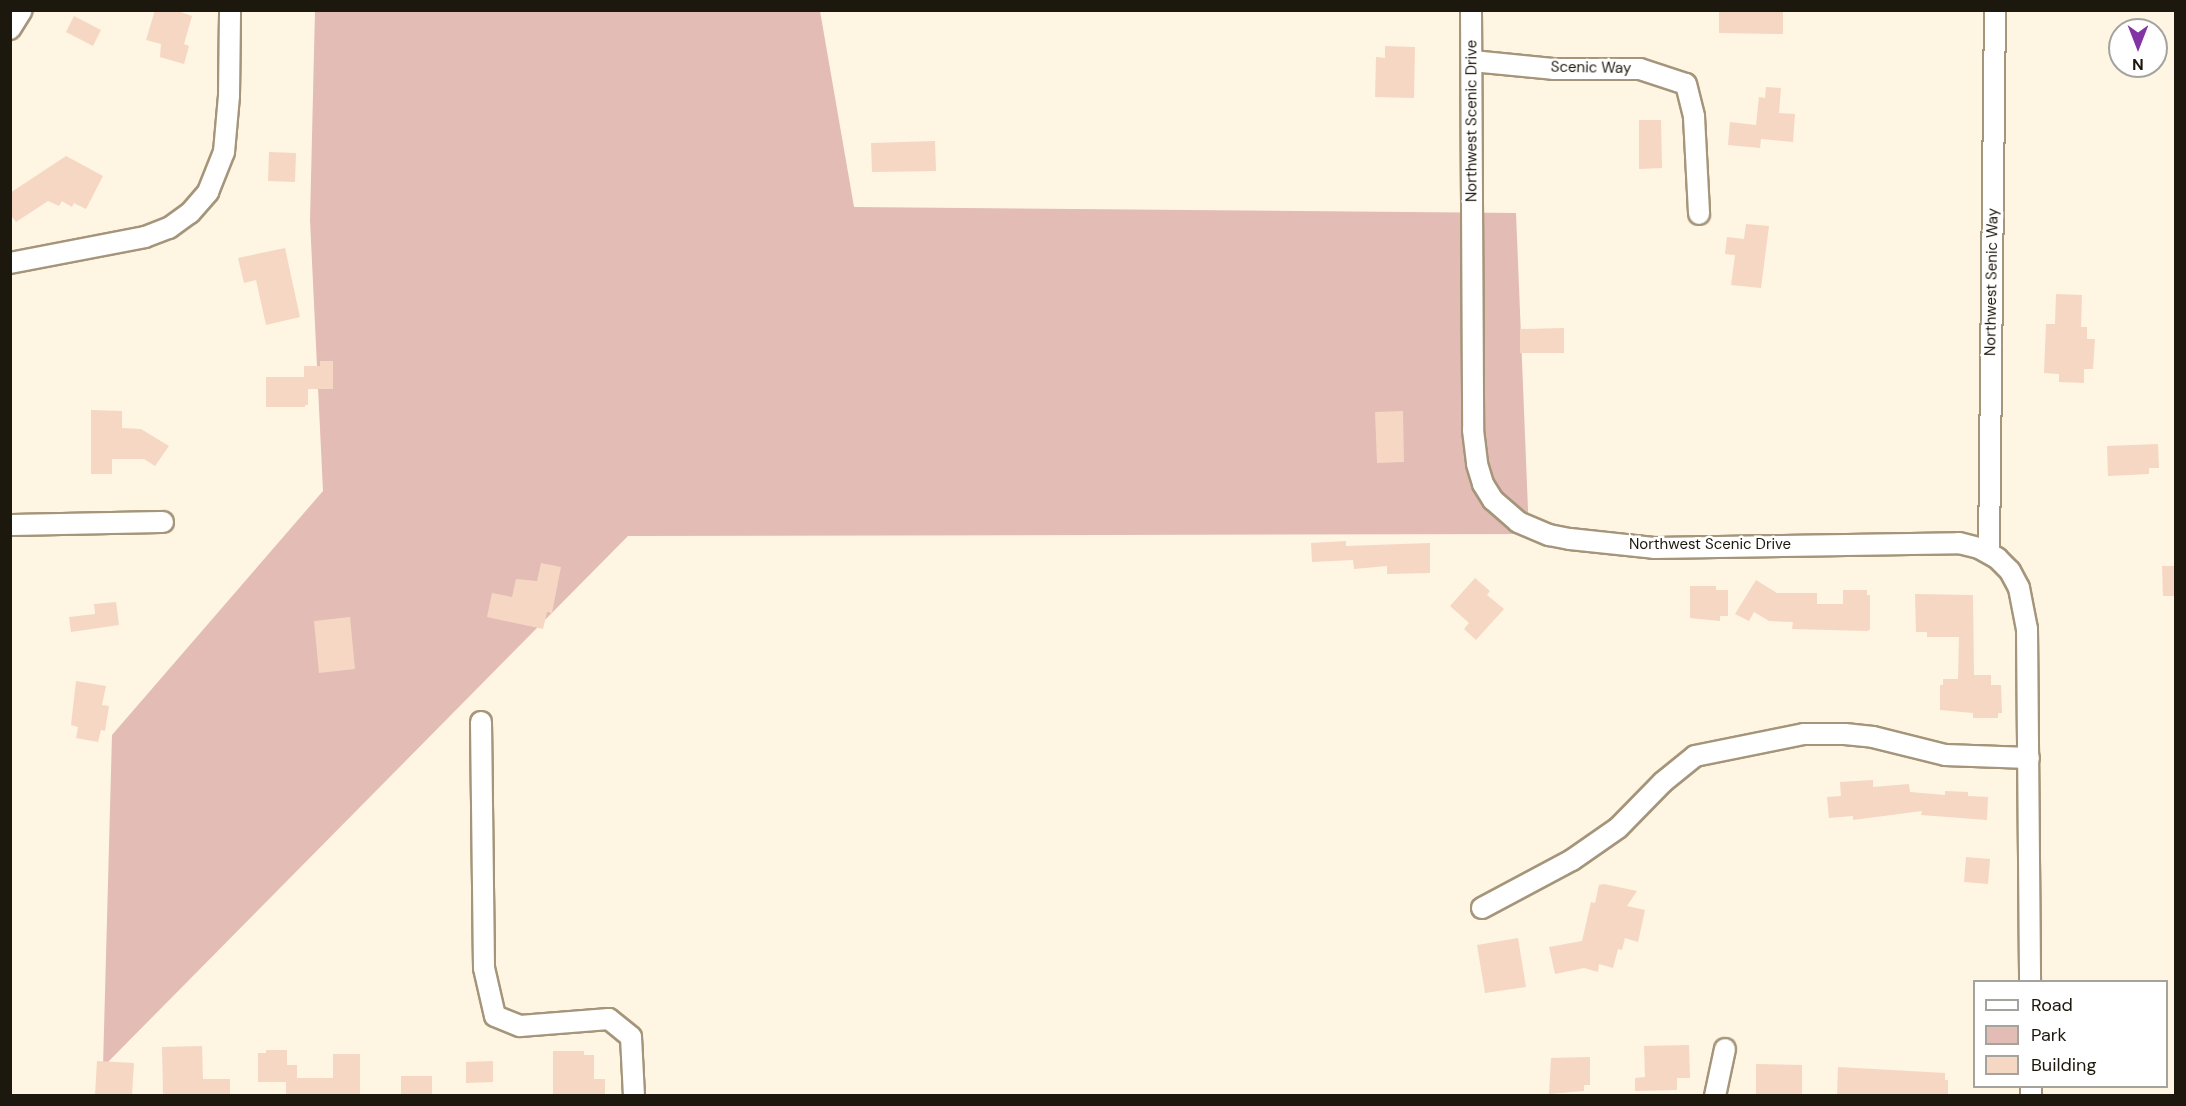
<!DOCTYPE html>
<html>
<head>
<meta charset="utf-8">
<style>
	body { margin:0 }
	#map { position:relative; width:2186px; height:1106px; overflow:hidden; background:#fef5e3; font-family:"DM Sans",sans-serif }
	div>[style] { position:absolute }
	.green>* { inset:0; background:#e2bcb5 }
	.building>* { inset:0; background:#f5d7c4 }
	.roads { filter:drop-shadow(2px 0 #a5957a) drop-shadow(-2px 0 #a5957a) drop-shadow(0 2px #a5957a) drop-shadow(0 -2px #a5957a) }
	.minor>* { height:20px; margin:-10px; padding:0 10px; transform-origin:10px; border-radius:10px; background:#fff }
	span { translate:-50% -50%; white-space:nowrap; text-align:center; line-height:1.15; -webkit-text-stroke:5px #fff; paint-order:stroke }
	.street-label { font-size:15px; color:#1d180d }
	.frame { position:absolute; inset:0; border:12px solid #1d180d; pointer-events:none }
	.legend { position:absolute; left:1973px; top:980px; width:195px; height:108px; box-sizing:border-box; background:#fff; border:2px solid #a5a39e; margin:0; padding:8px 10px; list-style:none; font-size:18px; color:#1d180d }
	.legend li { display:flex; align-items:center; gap:12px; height:30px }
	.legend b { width:30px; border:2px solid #a5a39e }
	.north { position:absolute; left:2108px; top:18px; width:60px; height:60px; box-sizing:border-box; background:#fff; border:2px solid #a5a39e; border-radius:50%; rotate:180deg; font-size:16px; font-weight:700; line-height:24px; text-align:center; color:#1d180d }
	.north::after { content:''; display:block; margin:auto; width:21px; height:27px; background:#8234a4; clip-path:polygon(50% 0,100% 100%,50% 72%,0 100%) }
</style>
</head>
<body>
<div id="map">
	<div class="green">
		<i style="clip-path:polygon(315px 11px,820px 11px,854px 207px,1516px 213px,1529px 534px,628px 536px,103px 1067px,112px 735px,323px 491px,310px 220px)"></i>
	</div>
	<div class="building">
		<i style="clip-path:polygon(155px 10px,175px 10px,192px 16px,184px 44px,189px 46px,184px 64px,160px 57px,161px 44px,146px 40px)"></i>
		<i style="clip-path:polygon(1719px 10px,1783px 11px,1783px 34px,1719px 33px)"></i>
		<i style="clip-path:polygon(74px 16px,101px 30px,93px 46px,66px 32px)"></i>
		<i style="clip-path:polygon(1385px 46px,1415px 47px,1414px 98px,1375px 97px,1376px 57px,1385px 58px)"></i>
		<i style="clip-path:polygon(1766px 87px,1781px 88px,1779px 113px,1795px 114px,1793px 142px,1761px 139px,1760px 148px,1728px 145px,1730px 122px,1756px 125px,1759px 97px,1765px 98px)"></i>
		<i style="clip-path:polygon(1639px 120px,1661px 120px,1662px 168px,1639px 169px)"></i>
		<i style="clip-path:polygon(935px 141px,936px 171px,872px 172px,871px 143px)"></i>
		<i style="clip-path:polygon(269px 152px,296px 153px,295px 182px,268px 181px)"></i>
		<i style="clip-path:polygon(66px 156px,103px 176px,86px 209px,74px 203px,72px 207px,62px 201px,59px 206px,48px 201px,16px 222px,10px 214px,10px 193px)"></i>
		<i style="clip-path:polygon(1746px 224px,1769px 226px,1761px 288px,1731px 285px,1735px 255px,1725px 254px,1727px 237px,1744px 239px)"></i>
		<i style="clip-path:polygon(285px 248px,300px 317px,266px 325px,256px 280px,244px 283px,238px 258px)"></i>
		<i style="clip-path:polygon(2056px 294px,2082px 295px,2081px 327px,2087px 327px,2087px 339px,2095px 339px,2093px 369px,2084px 369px,2084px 383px,2059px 382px,2059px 374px,2044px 373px,2046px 324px,2055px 324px)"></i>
		<i style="clip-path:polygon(1564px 328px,1564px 353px,1520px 353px,1520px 329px)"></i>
		<i style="clip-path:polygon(320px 361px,333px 361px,333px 389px,308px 389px,308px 405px,305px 405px,305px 407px,266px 407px,266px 377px,304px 377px,304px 366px,320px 366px)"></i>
		<i style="clip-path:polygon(91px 410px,122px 411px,122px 428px,141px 429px,169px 446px,155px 466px,144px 459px,112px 459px,112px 474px,91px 474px)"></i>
		<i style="clip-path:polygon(1403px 411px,1404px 462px,1377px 463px,1375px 412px)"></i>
		<i style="clip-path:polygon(2158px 444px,2159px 468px,2149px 468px,2149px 474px,2108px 476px,2107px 446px)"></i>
		<i style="clip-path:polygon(1346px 541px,1346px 546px,1430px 543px,1430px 573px,1387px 574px,1387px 566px,1354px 569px,1353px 560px,1312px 562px,1311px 543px)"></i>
		<i style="clip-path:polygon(541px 563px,561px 567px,552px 613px,547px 612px,543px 629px,487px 617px,492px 593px,512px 597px,516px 579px,537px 581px)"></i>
		<i style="clip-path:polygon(2162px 566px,2175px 566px,2175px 596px,2163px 596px)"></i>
		<i style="clip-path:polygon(1475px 578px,1490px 591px,1487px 595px,1504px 609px,1476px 640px,1464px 629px,1469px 623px,1450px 606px)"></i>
		<i style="clip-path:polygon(1756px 580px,1777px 593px,1817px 593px,1817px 604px,1843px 604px,1843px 590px,1867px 590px,1867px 595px,1870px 595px,1870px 629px,1868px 631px,1792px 629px,1793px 622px,1769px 621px,1754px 612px,1749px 621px,1735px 614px)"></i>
		<i style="clip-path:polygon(1690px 586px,1716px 586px,1716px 590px,1728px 590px,1728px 616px,1720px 616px,1720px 621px,1690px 618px)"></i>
		<i style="clip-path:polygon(1915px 594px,1973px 595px,1974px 675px,1991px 675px,1991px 685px,2001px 685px,2002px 713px,1998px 713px,1998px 718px,1973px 718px,1973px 713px,1940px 710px,1940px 685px,1943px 685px,1943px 679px,1958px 679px,1959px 637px,1927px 637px,1927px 632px,1916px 632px)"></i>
		<i style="clip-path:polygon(116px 602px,119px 625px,71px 632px,69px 617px,95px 614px,94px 604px)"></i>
		<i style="clip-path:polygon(350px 617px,355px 669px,319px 673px,314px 621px)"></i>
		<i style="clip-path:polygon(76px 681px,106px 686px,102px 705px,109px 706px,105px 731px,101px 730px,98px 742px,76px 738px,78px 727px,71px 725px)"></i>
		<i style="clip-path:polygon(1873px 780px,1873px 787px,1909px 784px,1910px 792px,1945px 795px,1945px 791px,1968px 792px,1968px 796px,1988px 797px,1987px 820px,1921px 815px,1922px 811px,1853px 820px,1853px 816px,1829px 818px,1827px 797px,1841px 796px,1840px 782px)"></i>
		<i style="clip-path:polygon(1966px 857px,1990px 859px,1988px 884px,1964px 882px)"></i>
		<i style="clip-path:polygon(1604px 884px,1637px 891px,1627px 906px,1645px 910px,1638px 942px,1625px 938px,1622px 950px,1618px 949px,1613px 968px,1599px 964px,1598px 972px,1584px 968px,1555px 974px,1549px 947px,1582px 941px,1591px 902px,1595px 903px,1599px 885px)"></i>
		<i style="clip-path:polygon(1518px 938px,1526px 987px,1485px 993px,1477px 945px)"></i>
		<i style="clip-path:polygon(1689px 1045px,1690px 1078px,1677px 1078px,1677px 1090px,1635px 1091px,1635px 1078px,1645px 1077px,1644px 1046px)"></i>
		<i style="clip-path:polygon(202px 1046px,203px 1079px,230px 1079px,230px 1095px,163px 1095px,162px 1047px)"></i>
		<i style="clip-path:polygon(266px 1050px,287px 1050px,287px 1065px,297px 1065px,297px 1078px,333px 1078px,333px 1054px,360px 1054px,360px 1095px,286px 1095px,286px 1082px,258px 1082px,258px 1053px,266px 1053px)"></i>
		<i style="clip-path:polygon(553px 1051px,584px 1051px,584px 1055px,594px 1055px,594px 1079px,605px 1079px,605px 1095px,553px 1095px)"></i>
		<i style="clip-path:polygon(1590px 1057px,1590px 1085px,1584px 1085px,1584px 1091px,1549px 1094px,1551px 1058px)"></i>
		<i style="clip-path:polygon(97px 1061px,134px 1063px,132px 1095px,95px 1095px)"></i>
		<i style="clip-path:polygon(493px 1061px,493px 1082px,466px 1083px,466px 1062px)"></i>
		<i style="clip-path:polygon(1756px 1064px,1802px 1065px,1802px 1095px,1756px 1095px)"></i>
		<i style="clip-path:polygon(1838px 1067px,1945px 1073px,1945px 1080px,1948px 1080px,1948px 1095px,1837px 1095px)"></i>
		<i style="clip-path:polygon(401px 1076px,432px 1076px,432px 1095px,401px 1095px)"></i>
	</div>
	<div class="roads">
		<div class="minor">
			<i style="left:1471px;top:10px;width:420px;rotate:89.7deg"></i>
			<i style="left:1473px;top:430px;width:34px;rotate:83deg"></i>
			<i style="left:1477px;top:464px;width:21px;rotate:73deg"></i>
			<i style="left:1483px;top:484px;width:19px;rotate:58deg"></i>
			<i style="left:1493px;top:500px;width:33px;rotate:41deg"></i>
			<i style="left:1518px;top:522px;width:34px;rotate:23deg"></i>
			<i style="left:1549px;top:535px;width:21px;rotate:11deg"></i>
			<i style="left:1570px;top:539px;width:84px;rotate:6.1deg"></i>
			<i style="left:1654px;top:548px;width:305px;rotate:-0.9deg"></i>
			<i style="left:1959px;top:543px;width:21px;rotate:14deg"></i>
			<i style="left:1979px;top:548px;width:21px;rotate:29deg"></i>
			<i style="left:1997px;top:558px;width:18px;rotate:45deg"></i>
			<i style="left:2010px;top:571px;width:19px;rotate:62deg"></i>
			<i style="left:2019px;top:588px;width:42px;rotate:79deg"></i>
			<i style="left:2027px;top:629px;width:353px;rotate:89.5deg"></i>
			<i style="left:10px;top:29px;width:22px;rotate:-58deg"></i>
			<i style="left:1472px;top:61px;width:81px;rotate:5.6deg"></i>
			<i style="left:1553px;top:69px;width:87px"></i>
			<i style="left:1640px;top:69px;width:48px;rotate:18.1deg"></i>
			<i style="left:1686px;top:84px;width:34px;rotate:76deg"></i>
			<i style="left:1694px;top:117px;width:97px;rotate:87deg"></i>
			<i style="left:10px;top:263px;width:137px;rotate:-10.9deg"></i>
			<i style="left:145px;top:237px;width:26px;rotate:-21deg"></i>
			<i style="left:169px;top:228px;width:26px;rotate:-36deg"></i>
			<i style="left:190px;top:213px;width:28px;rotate:-49deg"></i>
			<i style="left:208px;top:192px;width:43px;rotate:-68.2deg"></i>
			<i style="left:224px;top:152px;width:56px;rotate:-84.9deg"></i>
			<i style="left:229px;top:96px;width:86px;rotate:-89.3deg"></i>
			<i style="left:10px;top:525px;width:153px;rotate:-1.1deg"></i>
			<i style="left:1989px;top:553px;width:543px;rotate:-89.37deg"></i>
			<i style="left:481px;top:722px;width:246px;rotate:89.3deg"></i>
			<i style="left:484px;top:968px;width:49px;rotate:77.1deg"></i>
			<i style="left:495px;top:1016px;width:27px;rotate:22deg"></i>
			<i style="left:520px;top:1026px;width:89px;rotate:-4.5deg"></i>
			<i style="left:609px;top:1019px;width:28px;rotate:39deg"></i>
			<i style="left:631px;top:1037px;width:59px;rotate:87.1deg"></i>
			<i style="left:1482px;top:908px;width:102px;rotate:-28.1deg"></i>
			<i style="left:1572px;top:860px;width:56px;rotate:-34.8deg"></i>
			<i style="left:1618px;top:828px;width:64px;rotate:-45.6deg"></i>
			<i style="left:1663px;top:782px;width:41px;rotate:-39.1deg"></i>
			<i style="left:1695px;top:756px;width:111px;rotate:-11.4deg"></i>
			<i style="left:1804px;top:734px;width:41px"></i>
			<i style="left:1845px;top:734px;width:28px;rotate:6deg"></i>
			<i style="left:1873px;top:737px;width:74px;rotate:14deg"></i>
			<i style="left:1945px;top:755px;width:84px;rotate:2deg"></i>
			<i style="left:2031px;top:1086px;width:10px;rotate:90deg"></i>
			<i style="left:1715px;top:1096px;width:48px;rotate:-78deg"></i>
		</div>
	</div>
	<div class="street-label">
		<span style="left:1591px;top:68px;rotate:1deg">Scenic Way</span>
		<span style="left:1472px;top:121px;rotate:-90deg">Northwest Scenic Drive</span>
		<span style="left:1992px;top:282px;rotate:-89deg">Northwest Senic Way</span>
		<span style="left:1710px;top:545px">Northwest Scenic Drive</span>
	</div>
	<div class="frame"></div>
	<ul class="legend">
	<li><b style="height:8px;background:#fff"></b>Road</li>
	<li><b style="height:16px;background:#e2bcb5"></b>Park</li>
	<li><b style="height:16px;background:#f5d7c4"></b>Building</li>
	</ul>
	<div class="north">N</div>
</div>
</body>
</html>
